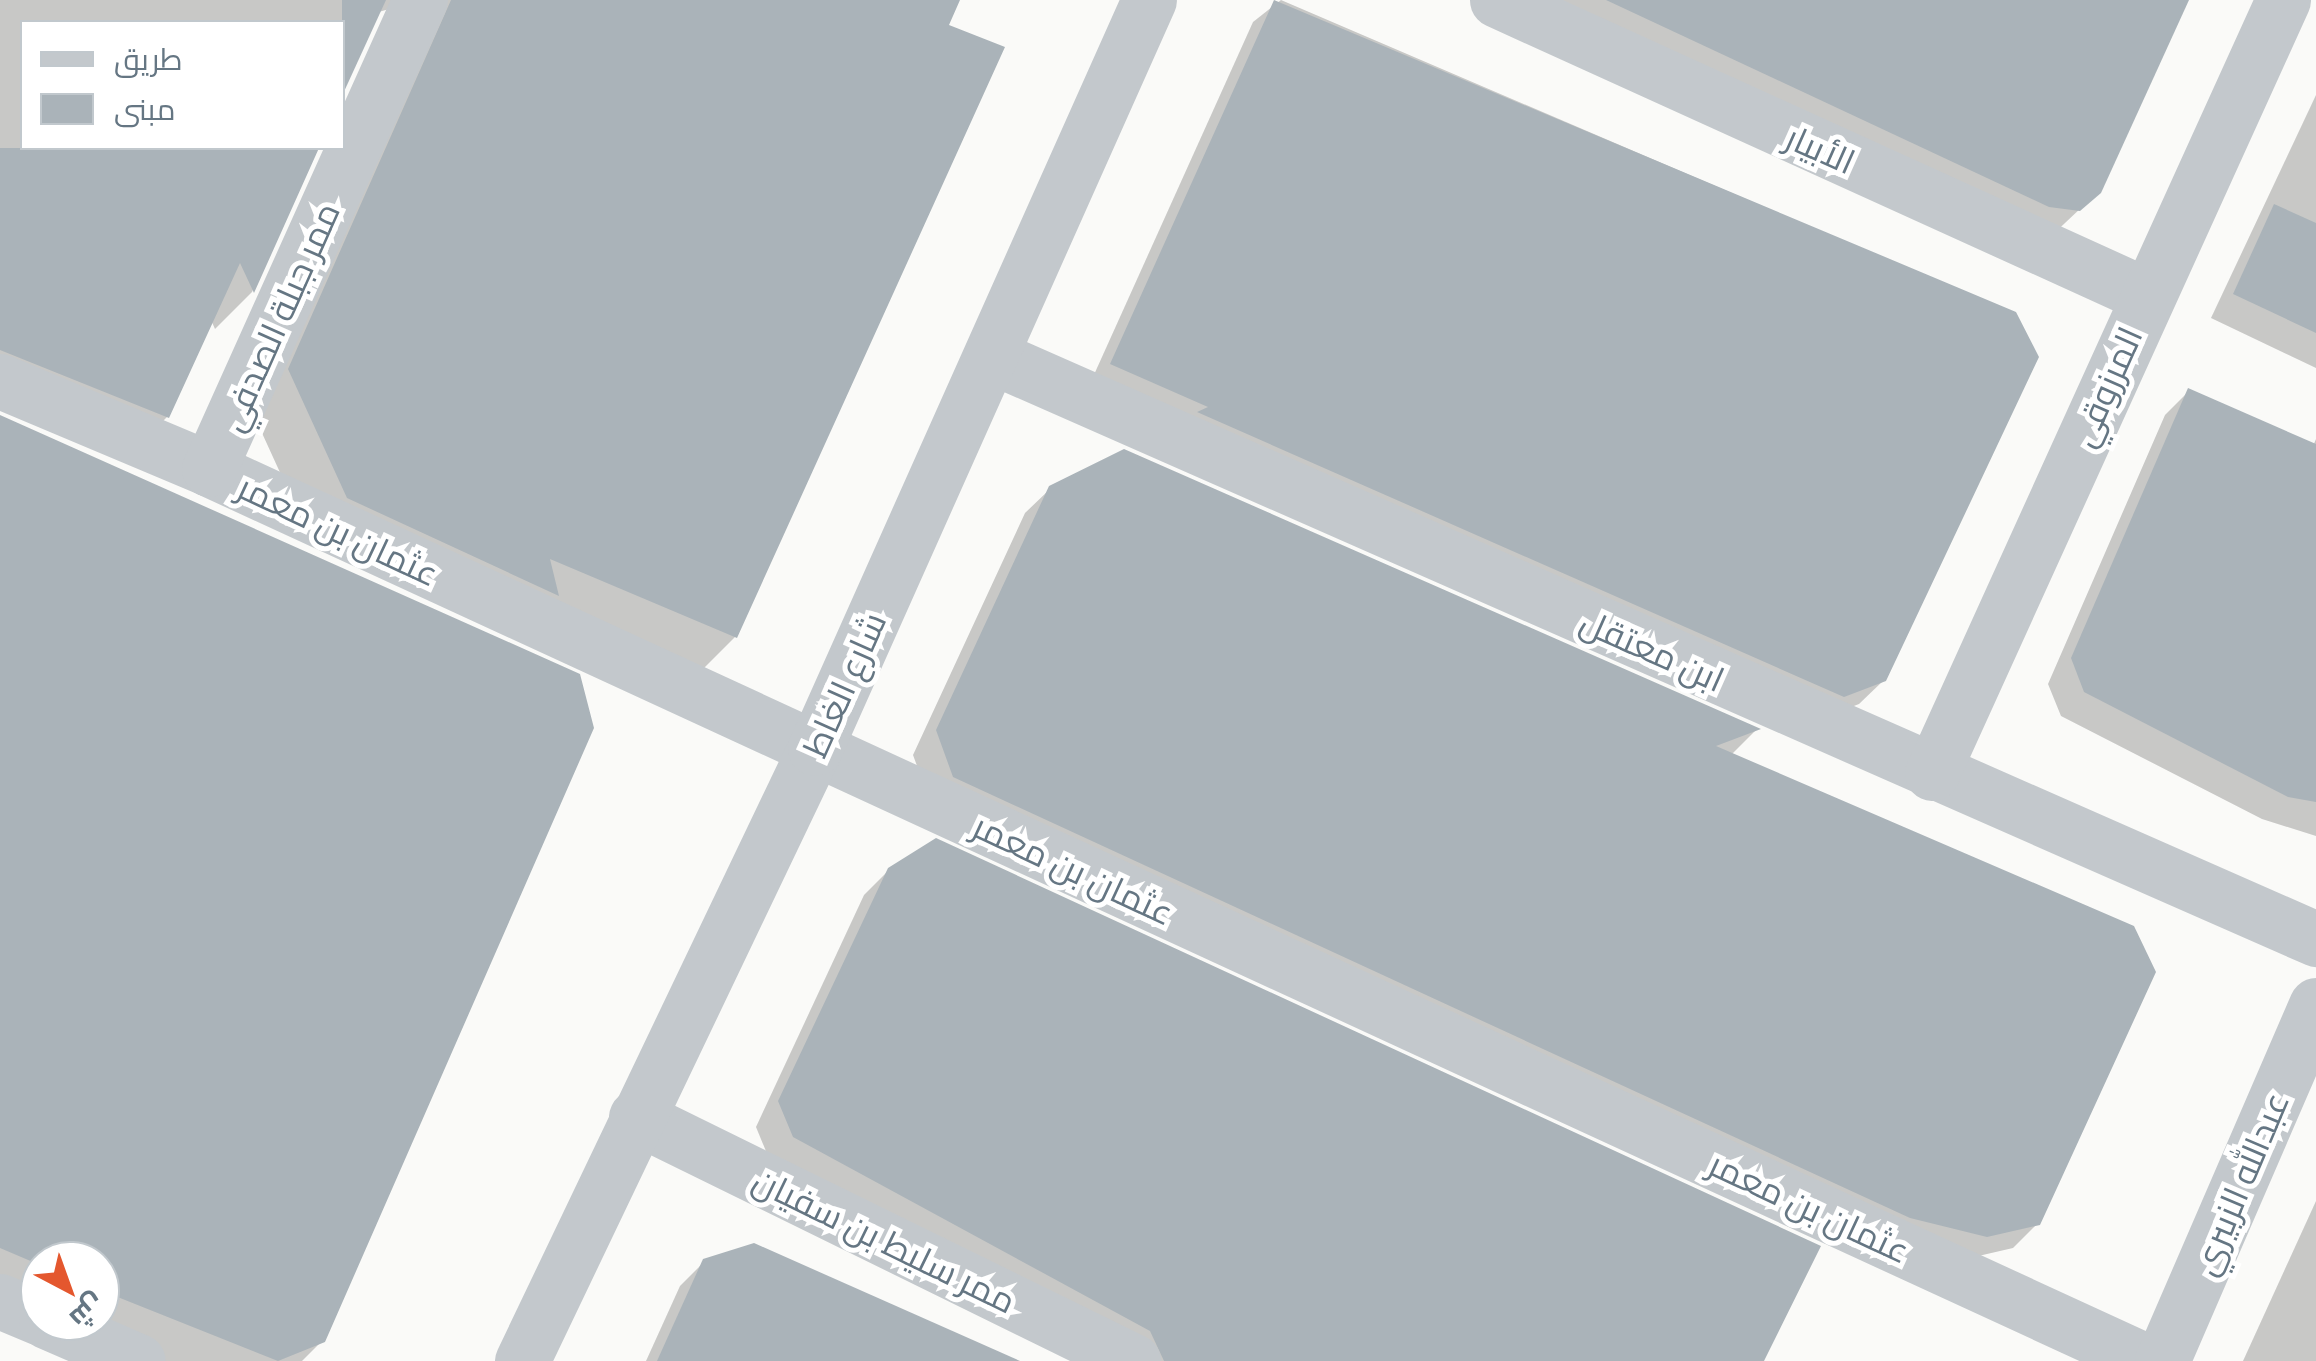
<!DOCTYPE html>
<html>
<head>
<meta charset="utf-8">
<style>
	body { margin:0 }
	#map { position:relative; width:2316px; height:1361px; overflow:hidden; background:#fafaf8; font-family:"Exo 2",Cairo,sans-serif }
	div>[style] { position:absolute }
	.shadow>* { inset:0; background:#0003 }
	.building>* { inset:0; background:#aab3b9 }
	.minor>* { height:55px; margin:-27.5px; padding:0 27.5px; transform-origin:27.5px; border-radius:27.5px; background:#c3c8cc }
	.tertiary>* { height:55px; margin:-27.5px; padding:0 27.5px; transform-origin:27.5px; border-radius:27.5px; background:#c3c8cc }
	span { translate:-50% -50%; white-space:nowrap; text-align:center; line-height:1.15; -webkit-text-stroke:10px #fff; paint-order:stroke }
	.street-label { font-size:35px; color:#657683 }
	.legend { position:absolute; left:20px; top:20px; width:325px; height:130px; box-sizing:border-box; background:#fff; border:2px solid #c1c8cd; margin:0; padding:12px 18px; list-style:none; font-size:30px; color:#657683 }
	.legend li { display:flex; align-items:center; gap:20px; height:50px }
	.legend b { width:50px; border:2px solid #c1c8cd }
	.north { position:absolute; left:20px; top:1241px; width:100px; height:100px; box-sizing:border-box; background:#fff; border:2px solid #c1c8cd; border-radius:50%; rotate:139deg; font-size:28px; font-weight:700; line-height:40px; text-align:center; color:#657683 }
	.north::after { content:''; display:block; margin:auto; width:35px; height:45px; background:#e4572e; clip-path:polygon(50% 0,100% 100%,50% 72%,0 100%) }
</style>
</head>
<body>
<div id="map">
	<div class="shadow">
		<i style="clip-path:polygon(0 0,957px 0,735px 637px,697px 675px,309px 536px,251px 409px,393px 8px,342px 22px,22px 22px,22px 148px,317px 148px,252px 292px,215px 329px,211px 320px,167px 417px,129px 455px,0 401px)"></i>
		<i style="clip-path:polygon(1281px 0,2014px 314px,1884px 680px,1859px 704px,1818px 720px,1088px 388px,1253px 22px)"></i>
		<i style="clip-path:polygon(1508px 0,2186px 0,2099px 191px,2048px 239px)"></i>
		<i style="clip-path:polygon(2316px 95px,2316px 368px,2211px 318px)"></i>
		<i style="clip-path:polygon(2189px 391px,2313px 446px,2316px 439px,2316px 836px,2262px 819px,2061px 716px,2048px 684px,2165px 415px)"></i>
		<i style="clip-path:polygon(0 418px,322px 1341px,302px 1361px,140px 1361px,100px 1321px,100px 1261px,40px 1261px,40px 1319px,0 1302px)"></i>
		<i style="clip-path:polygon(1050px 489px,1756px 730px,1731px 755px,2038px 1223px,2013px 1248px,1961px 1260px,930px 801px,913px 755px,1025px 513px)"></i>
		<i style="clip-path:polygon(889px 870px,1761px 1361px,1128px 1361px,770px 1161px,756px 1127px,864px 895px)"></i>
		<i style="clip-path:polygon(2316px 1201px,2316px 1361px,2243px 1361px)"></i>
		<i style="clip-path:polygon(704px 1262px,1013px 1361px,646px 1361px,680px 1286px)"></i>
	</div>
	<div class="building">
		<i style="clip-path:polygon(342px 0,386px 0,342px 96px)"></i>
		<i style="clip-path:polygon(451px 0,960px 0,949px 25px,1005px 47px,737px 638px,550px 559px,559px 596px,347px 498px,288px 369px)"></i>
		<i style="clip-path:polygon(1274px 0,2016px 312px,2039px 357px,1886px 681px,1844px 697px,1197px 412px,1208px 407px,1110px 364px)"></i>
		<i style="clip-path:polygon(1606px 0,2189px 0,2101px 193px,2080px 211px,2049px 207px)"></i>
		<i style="clip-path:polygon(0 148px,319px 148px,254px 293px,240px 263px,169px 418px,0 350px)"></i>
		<i style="clip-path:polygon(2274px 204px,2316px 223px,2316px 333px,2233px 294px)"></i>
		<i style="clip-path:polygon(2188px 388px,2316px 444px,2316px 802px,2288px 797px,2084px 692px,2071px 658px)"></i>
		<i style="clip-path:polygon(0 415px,580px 674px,594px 728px,325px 1342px,278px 1361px,100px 1290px,100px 1261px,40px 1265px,0 1248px)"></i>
		<i style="clip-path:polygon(1124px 449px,1761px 729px,1716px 746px,2134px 926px,2156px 972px,2040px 1225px,1987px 1237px,1910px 1218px,953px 777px,936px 730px,1049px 486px)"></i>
		<i style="clip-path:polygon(936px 838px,1821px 1246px,1764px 1361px,1164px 1361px,1150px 1331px,793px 1137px,778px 1101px,888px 868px)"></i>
		<i style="clip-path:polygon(754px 1243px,1020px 1361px,657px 1361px,703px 1259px)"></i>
	</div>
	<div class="minor">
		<i style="left:1497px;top:0;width:713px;rotate:24.44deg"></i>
		<i style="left:991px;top:356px;width:1448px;rotate:23.75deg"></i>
		<i style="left:0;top:381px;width:227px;rotate:22.8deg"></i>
		<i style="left:209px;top:469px;width:2133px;rotate:24.73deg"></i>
		<i style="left:209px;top:469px;width:514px;rotate:-65.78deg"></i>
		<i style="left:1932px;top:773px;width:849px;rotate:-65.58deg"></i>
		<i style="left:636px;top:1117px;width:554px;rotate:26.15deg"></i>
		<i style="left:0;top:1301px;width:43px;rotate:23deg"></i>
		<i style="left:46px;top:1321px;width:100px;rotate:23.5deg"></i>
		<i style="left:2162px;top:1361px;width:388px;rotate:-66.6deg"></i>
	</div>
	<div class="tertiary">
		<i style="left:522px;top:1361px;width:679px;rotate:-64.45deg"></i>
		<i style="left:815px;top:748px;width:819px;rotate:-65.94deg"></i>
	</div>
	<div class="street-label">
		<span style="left:1821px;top:148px;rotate:24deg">الأبيار</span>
		<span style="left:278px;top:316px;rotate:-66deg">ممر جبلة الصدفي</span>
		<span style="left:2105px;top:386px;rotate:-66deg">المرزوقي</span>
		<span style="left:339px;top:529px;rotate:25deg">عثمان بن معمر</span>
		<span style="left:1653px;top:649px;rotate:24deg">ابن معتقل</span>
		<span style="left:843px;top:684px;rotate:-66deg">شارع الغاط</span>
		<span style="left:1074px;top:868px;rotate:25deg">عثمان بن معمر</span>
		<span style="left:2239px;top:1183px;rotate:-67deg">عبدالله الزبيري</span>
		<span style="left:1810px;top:1206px;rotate:25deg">عثمان بن معمر</span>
		<span style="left:885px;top:1239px;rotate:26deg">ممر سليط بن سفيان</span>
	</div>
	<ul class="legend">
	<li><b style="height:12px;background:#c3c8cc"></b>طريق</li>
	<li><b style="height:28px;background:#aab3b9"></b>مبنى</li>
	</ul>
	<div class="north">ش</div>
</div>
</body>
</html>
